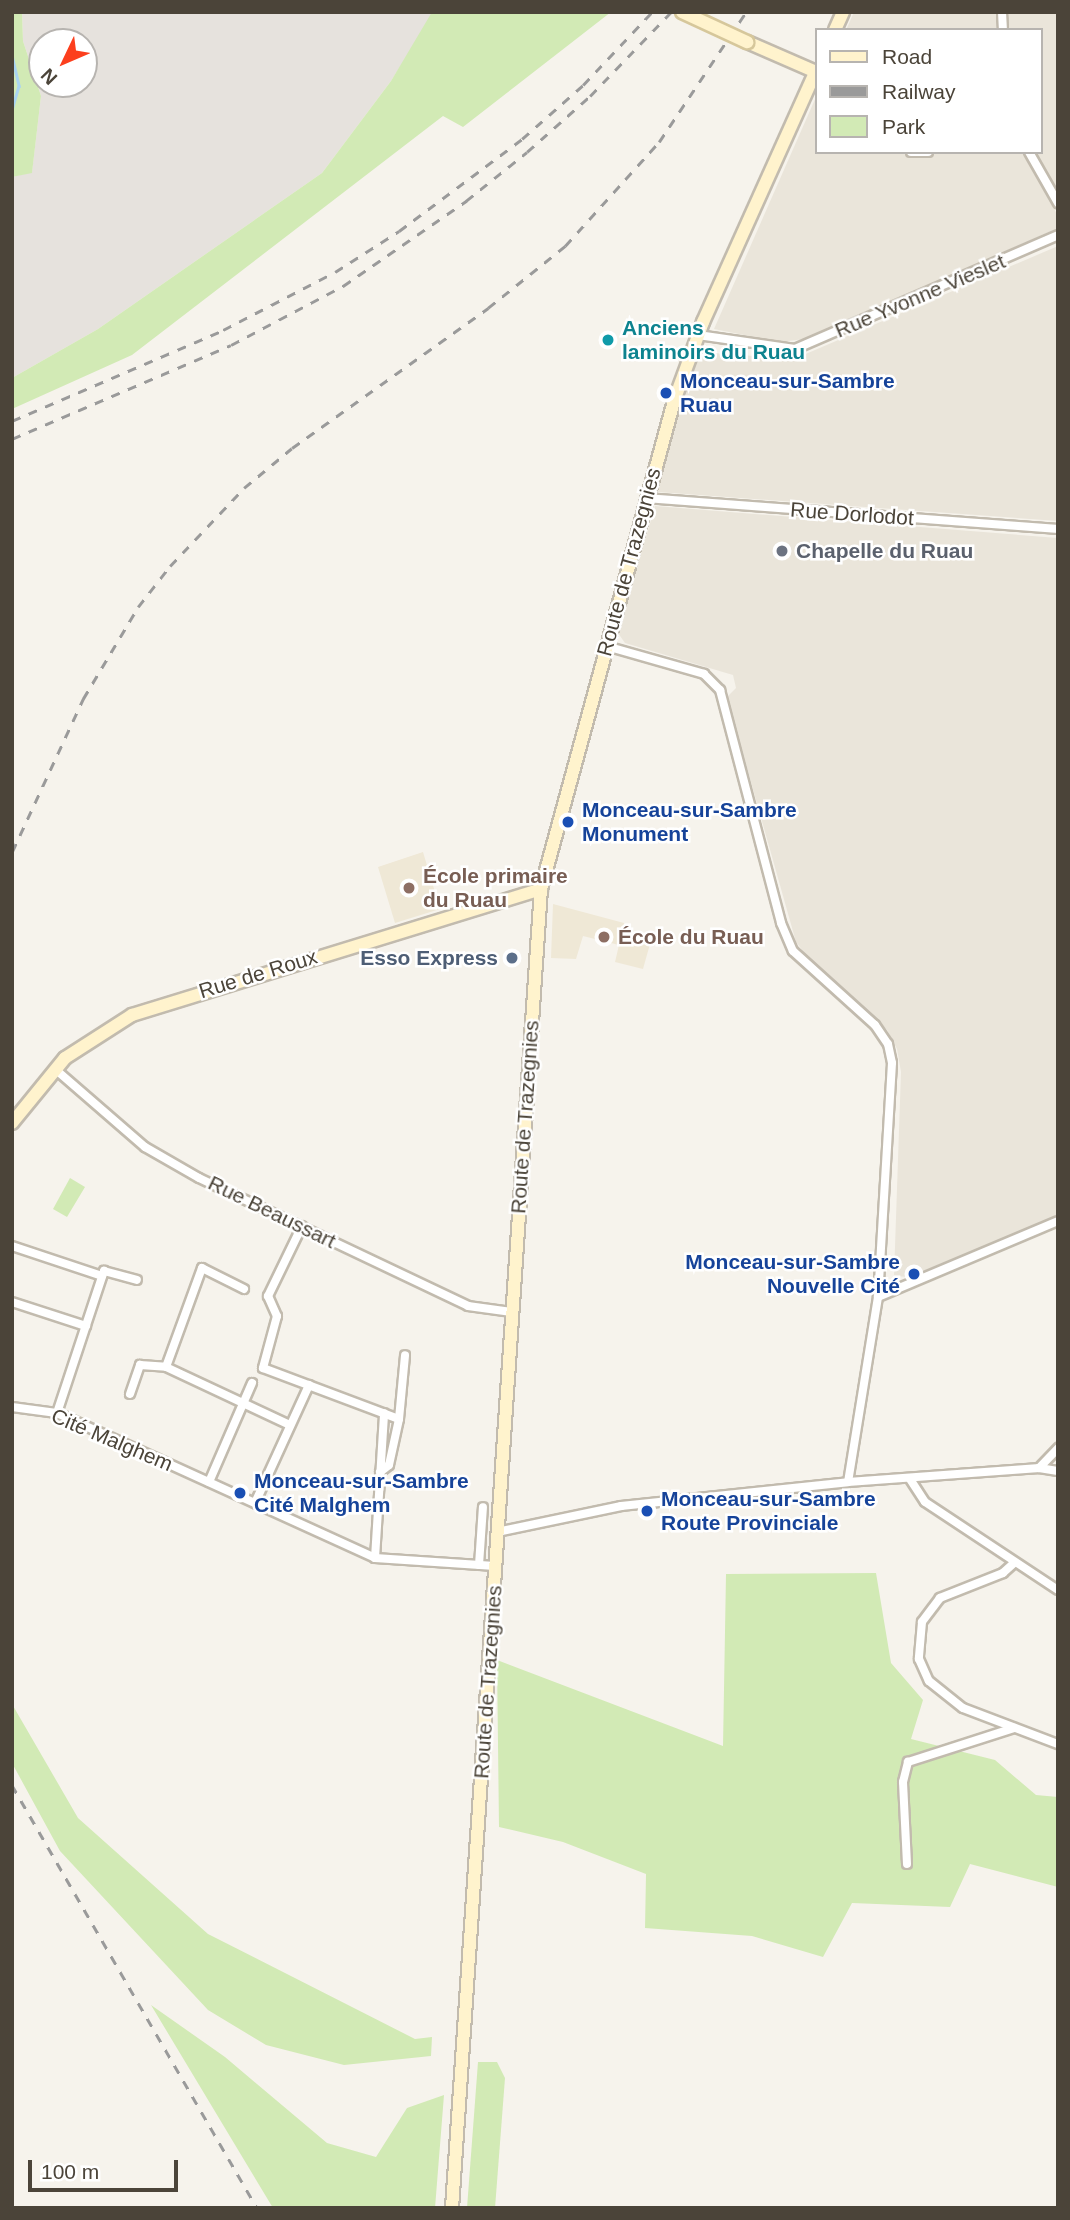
<!DOCTYPE html>
<html>
<head>
<meta charset="utf-8">
<style>
	body { margin:0 }
	#map { position:relative; width:1070px; height:2220px; overflow:hidden; background:#f6f3ec; font-family:Arial,sans-serif }
	div>[style] { position:absolute }
	.residential>* { inset:0; background:#eae5da }
	.industrial>* { inset:0; background:#e6e2dd }
	.education>* { inset:0; background:#efe8d6 }
	.green>* { inset:0; background:#d2eab5 }
	.stream>* { height:2.5px; margin:-1.25px; padding:0 1.25px; transform-origin:1.25px; border-radius:1.25px; background:#a9d4f2 }
	.roads { filter:drop-shadow(2px 0 #c2bbae) drop-shadow(-2px 0 #c2bbae) drop-shadow(0 2px #c2bbae) drop-shadow(0 -2px #c2bbae) }
	.street>* { height:8px; margin:-4px; padding:0 4px; transform-origin:4px; border-radius:4px; background:#fff }
	.secondary>* { height:12px; margin:-6px; padding:0 6px; transform-origin:6px; border-radius:6px; background:#fff3cd }
	.rail>* { height:2.5px; margin-top:-1.25px; transform-origin:0; background:repeating-linear-gradient(90deg,#9a9a9a 0 9px,transparent 0 18px) }
	.bridges { filter:drop-shadow(2px 0 #d6c79b) drop-shadow(-2px 0 #d6c79b) drop-shadow(0 2px #d6c79b) drop-shadow(0 -2px #d6c79b) }
	.secondary-bridge>* { height:12px; margin:-6px; padding:0 6px; transform-origin:6px; border-radius:6px; background:#fff3cd }
	.dots>* { width:19px; height:19px; translate:-50% -50%; box-sizing:border-box; border:4px solid #fff; border-radius:50% }
	span { translate:-50% -50%; white-space:nowrap; text-align:center; line-height:1.15; -webkit-text-stroke:5px #fff; paint-order:stroke }
	.street-label { font-size:21px; color:#4b4439 }
	.culture-label { font-size:21px; color:#0d838f; font-weight:700 }
	.left { translate:0 -50%; text-align:left }
	.transit-label { font-size:21px; color:#164399; font-weight:700 }
	.right { translate:-100% -50%; text-align:right }
	.worship-label { font-size:21px; color:#5b616d; font-weight:700 }
	.education-label { font-size:21px; color:#785e54; font-weight:700 }
	.service-label { font-size:21px; color:#4e5e75; font-weight:700 }
	.frame { position:absolute; inset:0; border:14px solid #4b4439; pointer-events:none }
	.legend { position:absolute; left:815px; top:28px; width:228px; height:126px; box-sizing:border-box; background:#fff; border:2px solid #b7b4b0; margin:0; padding:9px 12px; list-style:none; font-size:21px; color:#4b4439 }
	.legend li { display:flex; align-items:center; gap:14px; height:35px }
	.legend b { width:35px; border:2px solid #b7b4b0 }
	.north { position:absolute; left:28px; top:28px; width:70px; height:70px; box-sizing:border-box; background:#fff; border:2px solid #b7b4b0; border-radius:50%; rotate:226deg; font-size:19px; font-weight:700; line-height:28px; text-align:center; color:#4b4439 }
	.north::after { content:''; display:block; margin:auto; width:24px; height:32px; background:#fc3f1d; clip-path:polygon(50% 0,100% 100%,50% 72%,0 100%) }
	.scale { position:absolute; left:28px; top:2160px; width:150px; height:32px; box-sizing:border-box; border:4px solid #4b4439; border-top:0; padding-left:9px; font-size:21px; line-height:24px; white-space:nowrap; color:#4b4439; -webkit-text-stroke:5px #fff; paint-order:stroke }
</style>
</head>
<body>
<div id="map">
	<div class="residential">
		<i style="clip-path:polygon(854px 12px,997px 12px,997px 30px,846px 30px)"></i>
		<i style="clip-path:polygon(1008px 12px,1058px 12px,1058px 192px,1036px 152px,1040px 152px,1040px 30px,1008px 30px)"></i>
		<i style="clip-path:polygon(816px 97px,816px 152px,1023px 152px,1058px 216px,1058px 228px,805px 339px,779px 342px,714px 329px)"></i>
		<i style="clip-path:polygon(1058px 246px,1058px 521px,658px 492px,669px 443px,700px 352px,794px 359px)"></i>
		<i style="clip-path:polygon(655px 506px,1058px 538px,1058px 1215px,909px 1277px,894px 1276px,901px 1072px,897px 1049px,887px 1030px,813px 964px,796px 942px,727px 697px,736px 688px,733px 675px,625px 643px,618px 633px)"></i>
	</div>
	<div class="industrial">
		<i style="clip-path:polygon(evenodd,22px 12px,434px 12px,391px 81px,322px 173px,98px 329px,12px 378px,12px 177px,32px 172px,41px 96px,23px 41px,22px 12px,42px 42px,84px 42px,84px 84px,42px 84px,42px 42px)"></i>
	</div>
	<div class="education">
		<i style="clip-path:polygon(423px 852px,440px 909px,395px 923px,378px 867px)"></i>
		<i style="clip-path:polygon(553px 904px,624px 923px,622px 938px,650px 944px,643px 969px,615px 962px,619px 945px,583px 936px,576px 959px,551px 958px)"></i>
	</div>
	<div class="green">
		<i style="clip-path:polygon(12px 12px,22px 12px,23px 41px,41px 96px,32px 173px,12px 177px)"></i>
		<i style="clip-path:polygon(432px 12px,611px 12px,463px 127px,443px 116px,132px 355px,12px 409px,12px 378px,98px 329px,322px 173px,391px 81px)"></i>
		<i style="clip-path:polygon(70px 1178px,85px 1187px,67px 1217px,53px 1209px)"></i>
		<i style="clip-path:polygon(876px 1573px,891px 1663px,923px 1700px,911px 1739px,995px 1760px,1036px 1795px,1058px 1797px,1058px 1887px,970px 1864px,950px 1907px,852px 1903px,823px 1957px,752px 1936px,645px 1928px,646px 1874px,563px 1842px,499px 1827px,497px 1660px,723px 1746px,726px 1574px)"></i>
		<i style="clip-path:polygon(12px 1704px,78px 1818px,208px 1934px,415px 2039px,432px 2037px,431px 2056px,344px 2065px,266px 2045px,208px 2010px,60px 1851px,12px 1763px)"></i>
		<i style="clip-path:polygon(151px 2005px,225px 2057px,327px 2143px,376px 2157px,407px 2108px,444px 2095px,435px 2208px,273px 2208px)"></i>
		<i style="clip-path:polygon(478px 2062px,497px 2062px,505px 2078px,495px 2208px,467px 2208px)"></i>
	</div>
	<div class="stream">
		<i style="left:12px;top:55px;width:32px;rotate:77deg"></i>
		<i style="left:19px;top:86px;width:26px;rotate:106deg"></i>
	</div>
	<div class="roads">
		<div class="street">
			<i style="left:1002px;top:12px;width:18px;rotate:87deg"></i>
			<i style="left:911px;top:152px;width:17px"></i>
			<i style="left:1029px;top:152px;width:59px;rotate:60.4deg"></i>
			<i style="left:698px;top:335px;width:98px;rotate:8.2deg"></i>
			<i style="left:795px;top:349px;width:287px;rotate:-23.4deg"></i>
			<i style="left:646px;top:498px;width:413px;rotate:4.3deg"></i>
			<i style="left:606px;top:646px;width:102px;rotate:15.9deg"></i>
			<i style="left:704px;top:674px;width:23px;rotate:45deg"></i>
			<i style="left:720px;top:690px;width:241px;rotate:75.3deg"></i>
			<i style="left:781px;top:923px;width:30px;rotate:67deg"></i>
			<i style="left:793px;top:951px;width:110px;rotate:42.1deg"></i>
			<i style="left:875px;top:1025px;width:23px;rotate:56deg"></i>
			<i style="left:888px;top:1044px;width:19px;rotate:78deg"></i>
			<i style="left:892px;top:1063px;width:234px;rotate:93.4deg"></i>
			<i style="left:878px;top:1297px;width:187px;rotate:99.2deg"></i>
			<i style="left:55px;top:1069px;width:119px;rotate:40.9deg"></i>
			<i style="left:145px;top:1147px;width:62px;rotate:29.9deg"></i>
			<i style="left:199px;top:1178px;width:298px;rotate:25.4deg"></i>
			<i style="left:468px;top:1306px;width:44px;rotate:7.8deg"></i>
			<i style="left:302px;top:1226px;width:78px;rotate:115.9deg"></i>
			<i style="left:268px;top:1296px;width:22px;rotate:66deg"></i>
			<i style="left:277px;top:1316px;width:54px;rotate:105.1deg"></i>
			<i style="left:263px;top:1368px;width:145px;rotate:20.6deg"></i>
			<i style="left:12px;top:1246px;width:95px;rotate:18.4deg"></i>
			<i style="left:244px;top:1289px;width:47px;rotate:-153.4deg"></i>
			<i style="left:202px;top:1268px;width:105px;rotate:110deg"></i>
			<i style="left:166px;top:1367px;width:137px;rotate:25.1deg"></i>
			<i style="left:878px;top:1297px;width:195px;rotate:-22.9deg"></i>
			<i style="left:12px;top:1302px;width:78px;rotate:18deg"></i>
			<i style="left:130px;top:1394px;width:31px;rotate:-71deg"></i>
			<i style="left:140px;top:1365px;width:26px;rotate:4deg"></i>
			<i style="left:12px;top:1407px;width:45px;rotate:7.6deg"></i>
			<i style="left:57px;top:1413px;width:349px;rotate:24.5deg"></i>
			<i style="left:375px;top:1558px;width:120px;rotate:3.8deg"></i>
			<i style="left:57px;top:1413px;width:150px;rotate:-71.7deg"></i>
			<i style="left:104px;top:1271px;width:34px;rotate:15deg"></i>
			<i style="left:1039px;top:1468px;width:28px;rotate:-46deg"></i>
			<i style="left:380px;top:1472px;width:11px;rotate:-38deg"></i>
			<i style="left:389px;top:1465px;width:47px;rotate:-77.7deg"></i>
			<i style="left:399px;top:1419px;width:64px;rotate:-84.6deg"></i>
			<i style="left:910px;top:1479px;width:27px;rotate:57deg"></i>
			<i style="left:925px;top:1502px;width:159px;rotate:33.5deg"></i>
			<i style="left:209px;top:1482px;width:108px;rotate:-66.5deg"></i>
			<i style="left:255px;top:1503px;width:130px;rotate:-65.4deg"></i>
			<i style="left:497px;top:1532px;width:127px;rotate:-11.8deg"></i>
			<i style="left:621px;top:1506px;width:228px;rotate:-6deg"></i>
			<i style="left:848px;top:1482px;width:192px;rotate:-4.2deg"></i>
			<i style="left:1039px;top:1468px;width:19px;rotate:9deg"></i>
			<i style="left:375px;top:1558px;width:145px;rotate:-86.4deg"></i>
			<i style="left:1014px;top:1563px;width:15px;rotate:138deg"></i>
			<i style="left:1003px;top:1573px;width:68px;rotate:158.4deg"></i>
			<i style="left:940px;top:1598px;width:30px;rotate:127deg"></i>
			<i style="left:922px;top:1622px;width:37px;rotate:95deg"></i>
			<i style="left:919px;top:1659px;width:24px;rotate:66deg"></i>
			<i style="left:929px;top:1681px;width:43px;rotate:38.5deg"></i>
			<i style="left:963px;top:1708px;width:102px;rotate:20.8deg"></i>
			<i style="left:479px;top:1565px;width:58px;rotate:-86.1deg"></i>
			<i style="left:907px;top:1864px;width:82px;rotate:-92.8deg"></i>
			<i style="left:903px;top:1782px;width:21px;rotate:-76deg"></i>
			<i style="left:908px;top:1762px;width:111px;rotate:-17.8deg"></i>
		</div>
		<div class="secondary">
			<i style="left:835px;top:30px;width:20px;rotate:-66deg"></i>
			<i style="left:747px;top:42px;width:75px;rotate:23.5deg"></i>
			<i style="left:12px;top:1123px;width:84px;rotate:-50.8deg"></i>
			<i style="left:65px;top:1058px;width:80px;rotate:-32.7deg"></i>
			<i style="left:132px;top:1015px;width:428px;rotate:-17.1deg"></i>
			<i style="left:452px;top:2208px;width:1322px;rotate:-86.14deg"></i>
			<i style="left:541px;top:889px;width:506px;rotate:-74.75deg"></i>
			<i style="left:674px;top:401px;width:84px;rotate:-69.8deg"></i>
			<i style="left:703px;top:322px;width:275px;rotate:-65.8deg"></i>
		</div>
	</div>
	<div class="rail">
		<i style="left:12px;top:421px;width:230px;rotate:-23.3deg"></i>
		<i style="left:223px;top:330px;width:126px;rotate:-27.4deg"></i>
		<i style="left:335px;top:272px;width:76px;rotate:-32.6deg"></i>
		<i style="left:399px;top:231px;width:154px;rotate:-36.8deg"></i>
		<i style="left:522px;top:139px;width:81px;rotate:-41.5deg"></i>
		<i style="left:583px;top:85px;width:100px;rotate:-46.6deg"></i>
		<i style="left:12px;top:439px;width:238px;rotate:-23.2deg"></i>
		<i style="left:231px;top:345px;width:127px;rotate:-27.8deg"></i>
		<i style="left:343px;top:286px;width:150px;rotate:-34.6deg"></i>
		<i style="left:466px;top:201px;width:78px;rotate:-38.8deg"></i>
		<i style="left:527px;top:152px;width:84px;rotate:-41.6deg"></i>
		<i style="left:590px;top:96px;width:117px;rotate:-46deg"></i>
		<i style="left:12px;top:852px;width:169px;rotate:-65.1deg"></i>
		<i style="left:83px;top:699px;width:107px;rotate:-59.1deg"></i>
		<i style="left:138px;top:607px;width:52px;rotate:-52deg"></i>
		<i style="left:170px;top:566px;width:108px;rotate:-46.5deg"></i>
		<i style="left:244px;top:488px;width:62px;rotate:-39.8deg"></i>
		<i style="left:292px;top:448px;width:241px;rotate:-35.5deg"></i>
		<i style="left:488px;top:308px;width:99px;rotate:-38.8deg"></i>
		<i style="left:565px;top:246px;width:140px;rotate:-47.9deg"></i>
		<i style="left:659px;top:142px;width:156px;rotate:-56.2deg"></i>
		<i style="left:12px;top:1785px;width:489px;rotate:59.9deg"></i>
	</div>
	<div class="bridges">
		<div class="secondary-bridge">
			<i style="left:682px;top:12px;width:72px;rotate:24.8deg"></i>
		</div>
	</div>
	<div class="dots">
		<i style="left:608px;top:340px;background:#0f9aa8"></i>
		<i style="left:666px;top:393px;background:#1a4fb4"></i>
		<i style="left:782px;top:551px;background:#6b7280"></i>
		<i style="left:568px;top:822px;background:#1a4fb4"></i>
		<i style="left:409px;top:888px;background:#8d6e63"></i>
		<i style="left:604px;top:937px;background:#8d6e63"></i>
		<i style="left:512px;top:958px;background:#5c6f8a"></i>
		<i style="left:914px;top:1274px;background:#1a4fb4"></i>
		<i style="left:240px;top:1493px;background:#1a4fb4"></i>
		<i style="left:647px;top:1511px;background:#1a4fb4"></i>
	</div>
	<div class="street-label">
		<span style="left:920px;top:296px;rotate:-23deg">Rue Yvonne Vieslet</span>
		<span style="left:852px;top:514px;rotate:4deg">Rue Dorlodot</span>
		<span style="left:629px;top:562px;rotate:-75deg">Route de Trazegnies</span>
		<span style="left:258px;top:974px;rotate:-17deg">Rue de Roux</span>
		<span style="left:525px;top:1117px;rotate:-86deg">Route de Trazegnies</span>
		<span style="left:272px;top:1212px;rotate:26deg">Rue Beaussart</span>
		<span style="left:112px;top:1440px;rotate:23deg">Cité Malghem</span>
		<span style="left:488px;top:1682px;rotate:-86deg">Route de Trazegnies</span>
	</div>
	<div class="culture-label">
		<span class="left" style="left:622px;top:340px">Anciens<br>laminoirs du Ruau</span>
	</div>
	<div class="transit-label">
		<span class="left" style="left:680px;top:393px">Monceau-sur-Sambre<br>Ruau</span>
		<span class="left" style="left:582px;top:822px">Monceau-sur-Sambre<br>Monument</span>
		<span class="right" style="left:900px;top:1274px">Monceau-sur-Sambre<br>Nouvelle Cité</span>
		<span class="left" style="left:254px;top:1493px">Monceau-sur-Sambre<br>Cité Malghem</span>
		<span class="left" style="left:661px;top:1511px">Monceau-sur-Sambre<br>Route Provinciale</span>
	</div>
	<div class="worship-label">
		<span class="left" style="left:796px;top:551px">Chapelle du Ruau</span>
	</div>
	<div class="education-label">
		<span class="left" style="left:423px;top:888px">École primaire<br>du Ruau</span>
		<span class="left" style="left:618px;top:937px">École du Ruau</span>
	</div>
	<div class="service-label">
		<span class="right" style="left:498px;top:958px">Esso Express</span>
	</div>
	<div class="frame"></div>
	<ul class="legend">
	<li><b style="height:9px;background:#fff3cd"></b>Road</li>
	<li><b style="height:9px;background:#9a9a9a"></b>Railway</li>
	<li><b style="height:19px;background:#d2eab5"></b>Park</li>
	</ul>
	<div class="north">N</div>
	<div class="scale">100 m</div>
</div>
</body>
</html>
